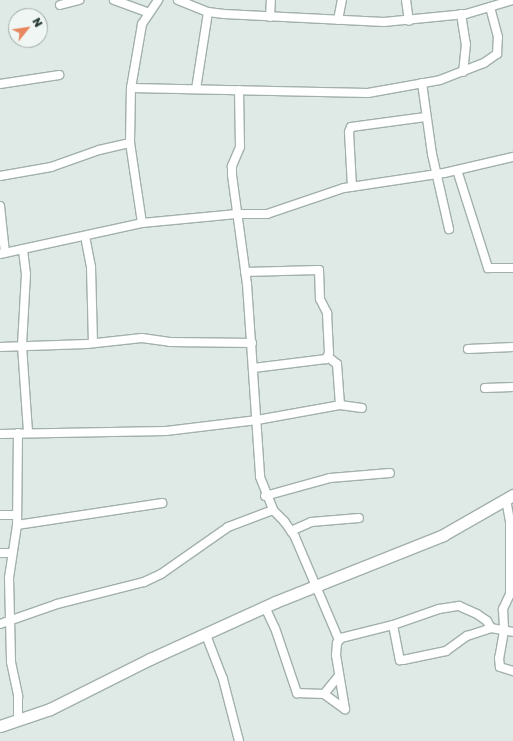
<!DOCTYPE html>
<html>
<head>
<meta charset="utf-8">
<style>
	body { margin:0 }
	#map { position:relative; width:513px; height:741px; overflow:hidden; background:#dfe9e5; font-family:"Golos Text",sans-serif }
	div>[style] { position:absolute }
	.roads { filter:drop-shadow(1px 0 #a2b0ac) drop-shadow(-1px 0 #a2b0ac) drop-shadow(0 1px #a2b0ac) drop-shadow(0 -1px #a2b0ac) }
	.street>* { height:8px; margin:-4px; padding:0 4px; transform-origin:4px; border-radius:4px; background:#fff }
	.secondary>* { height:11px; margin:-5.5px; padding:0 5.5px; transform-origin:5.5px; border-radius:5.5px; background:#fff }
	span { translate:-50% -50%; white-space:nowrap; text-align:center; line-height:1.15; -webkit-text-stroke:3px #eff6f3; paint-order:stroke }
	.north { position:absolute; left:8px; top:8px; width:40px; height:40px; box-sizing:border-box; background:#eff6f3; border:1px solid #9daaa6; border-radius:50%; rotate:60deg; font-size:11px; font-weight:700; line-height:16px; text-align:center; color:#213732 }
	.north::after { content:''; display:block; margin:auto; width:14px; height:18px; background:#e7865f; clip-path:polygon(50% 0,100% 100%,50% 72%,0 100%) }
</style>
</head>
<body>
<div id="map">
	<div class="roads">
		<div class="street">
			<i style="left:114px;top:0;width:37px;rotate:20deg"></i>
			<i style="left:178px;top:0;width:32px;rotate:22deg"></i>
			<i style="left:208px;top:12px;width:16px;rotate:7deg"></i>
			<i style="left:224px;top:14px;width:160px;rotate:2.9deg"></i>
			<i style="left:384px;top:22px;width:82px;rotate:-5.6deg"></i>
			<i style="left:466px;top:14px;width:49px;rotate:-16.6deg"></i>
			<i style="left:406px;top:0;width:21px;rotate:82deg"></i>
			<i style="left:60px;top:5px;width:20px;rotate:-15deg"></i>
			<i style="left:461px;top:14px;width:30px;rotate:81deg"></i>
			<i style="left:466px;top:44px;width:28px;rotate:96deg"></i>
			<i style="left:270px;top:17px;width:17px;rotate:-87deg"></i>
			<i style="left:338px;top:20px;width:20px;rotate:-79deg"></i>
			<i style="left:422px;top:83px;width:72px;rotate:82deg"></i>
			<i style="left:432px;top:154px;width:77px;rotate:77.2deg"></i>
			<i style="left:0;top:84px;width:60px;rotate:-8.7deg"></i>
			<i style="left:131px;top:88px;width:237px;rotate:1.2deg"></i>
			<i style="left:368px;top:93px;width:73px;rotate:-10.2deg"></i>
			<i style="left:440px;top:80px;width:47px;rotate:-21.1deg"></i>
			<i style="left:484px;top:63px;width:16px;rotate:-35deg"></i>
			<i style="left:497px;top:54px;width:17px;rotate:-87deg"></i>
			<i style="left:498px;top:37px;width:31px;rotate:-105deg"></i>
			<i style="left:196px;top:89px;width:78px;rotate:-81.1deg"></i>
			<i style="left:239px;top:90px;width:57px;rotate:89deg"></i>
			<i style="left:240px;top:147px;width:21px;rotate:113deg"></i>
			<i style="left:232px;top:166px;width:9px;rotate:90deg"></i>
			<i style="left:232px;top:175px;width:110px;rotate:82.2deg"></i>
			<i style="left:247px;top:284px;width:193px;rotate:86.1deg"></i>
			<i style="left:260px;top:477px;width:35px;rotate:68deg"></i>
			<i style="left:273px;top:510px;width:16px;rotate:45deg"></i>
			<i style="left:284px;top:521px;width:19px;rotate:55deg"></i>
			<i style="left:295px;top:537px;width:112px;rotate:66.9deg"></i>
			<i style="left:457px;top:170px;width:103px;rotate:72.4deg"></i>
			<i style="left:488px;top:268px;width:25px"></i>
			<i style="left:0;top:176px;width:52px;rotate:-10deg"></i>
			<i style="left:51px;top:167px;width:51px;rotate:-19.5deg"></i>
			<i style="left:99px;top:150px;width:32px;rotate:-13deg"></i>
			<i style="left:352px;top:187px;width:55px;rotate:-93.1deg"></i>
			<i style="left:349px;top:132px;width:5px;rotate:-68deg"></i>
			<i style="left:351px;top:127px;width:75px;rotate:-7.7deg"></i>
			<i style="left:0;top:206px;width:47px;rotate:83.9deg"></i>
			<i style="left:142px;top:223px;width:81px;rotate:-98.5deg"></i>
			<i style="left:130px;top:143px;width:55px;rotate:-89deg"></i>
			<i style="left:131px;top:88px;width:65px;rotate:-80.2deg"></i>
			<i style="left:142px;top:24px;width:29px;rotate:-56deg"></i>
			<i style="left:85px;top:236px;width:32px;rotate:79deg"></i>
			<i style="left:91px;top:267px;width:76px;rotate:88.5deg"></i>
			<i style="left:23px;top:250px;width:24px;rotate:83deg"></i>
			<i style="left:26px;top:274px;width:72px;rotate:93.2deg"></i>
			<i style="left:22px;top:346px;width:86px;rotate:86deg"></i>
			<i style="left:0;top:254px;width:145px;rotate:-12.3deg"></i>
			<i style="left:142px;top:223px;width:95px;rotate:-5.4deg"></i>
			<i style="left:237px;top:214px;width:30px"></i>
			<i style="left:267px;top:214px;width:81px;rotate:-18.7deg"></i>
			<i style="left:344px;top:188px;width:101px;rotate:-8.5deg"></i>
			<i style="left:444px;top:173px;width:71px;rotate:-13.1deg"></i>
			<i style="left:245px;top:272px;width:74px;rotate:-1.5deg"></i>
			<i style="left:319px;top:270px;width:29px;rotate:88deg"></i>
			<i style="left:320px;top:299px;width:16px;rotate:63deg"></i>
			<i style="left:327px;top:313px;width:40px;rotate:87.1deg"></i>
			<i style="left:329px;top:353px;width:7px;rotate:117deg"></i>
			<i style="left:326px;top:359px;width:73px;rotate:172.9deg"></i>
			<i style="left:0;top:347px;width:87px;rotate:-2deg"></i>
			<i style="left:87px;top:344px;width:55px;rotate:-6.2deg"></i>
			<i style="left:142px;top:338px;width:28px;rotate:8deg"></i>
			<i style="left:170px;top:342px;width:82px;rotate:0.7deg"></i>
			<i style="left:468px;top:349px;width:45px;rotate:-2.5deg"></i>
			<i style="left:328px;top:357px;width:11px;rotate:38deg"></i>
			<i style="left:337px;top:364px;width:41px;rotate:85.8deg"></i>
			<i style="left:485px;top:388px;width:28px;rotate:-2deg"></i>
			<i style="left:18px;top:433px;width:92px;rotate:90.6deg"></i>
			<i style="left:17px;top:525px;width:54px;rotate:98.6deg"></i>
			<i style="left:9px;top:578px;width:84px;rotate:88.6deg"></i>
			<i style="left:11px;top:662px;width:35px;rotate:78deg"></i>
			<i style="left:18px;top:696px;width:25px;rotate:90deg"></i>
			<i style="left:0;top:434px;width:166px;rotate:-1deg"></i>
			<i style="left:166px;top:431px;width:92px;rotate:-6.9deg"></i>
			<i style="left:257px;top:420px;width:84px;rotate:-10.2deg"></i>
			<i style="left:340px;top:405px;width:22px;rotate:8deg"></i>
			<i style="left:265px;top:496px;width:67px;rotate:-15.5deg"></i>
			<i style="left:330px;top:478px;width:60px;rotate:-4.8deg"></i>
			<i style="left:506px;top:499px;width:23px;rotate:80deg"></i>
			<i style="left:510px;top:522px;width:72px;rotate:90deg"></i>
			<i style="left:510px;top:594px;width:17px;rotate:115deg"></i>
			<i style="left:503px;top:609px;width:22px;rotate:87deg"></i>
			<i style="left:504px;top:631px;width:27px;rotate:100deg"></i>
			<i style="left:499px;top:658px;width:9px;rotate:84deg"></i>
			<i style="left:500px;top:667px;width:14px;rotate:17deg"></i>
			<i style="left:0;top:515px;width:16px"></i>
			<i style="left:17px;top:525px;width:147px;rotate:-8.6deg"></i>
			<i style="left:291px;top:531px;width:22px;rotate:-24deg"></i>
			<i style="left:311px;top:522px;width:48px;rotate:-4.8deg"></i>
			<i style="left:0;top:553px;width:12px"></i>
			<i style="left:265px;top:607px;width:23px;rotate:65deg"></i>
			<i style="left:275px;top:628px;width:69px;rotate:71.3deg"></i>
			<i style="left:297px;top:693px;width:27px;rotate:2deg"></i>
			<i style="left:324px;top:694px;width:22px;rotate:-51deg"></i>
			<i style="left:0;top:624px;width:60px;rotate:-19.3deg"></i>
			<i style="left:57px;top:604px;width:90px;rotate:-14.2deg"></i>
			<i style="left:144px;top:582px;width:19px;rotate:-25deg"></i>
			<i style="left:161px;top:574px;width:82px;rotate:-35deg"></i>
			<i style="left:228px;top:527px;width:48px;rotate:-20.7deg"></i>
			<i style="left:393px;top:625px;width:36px;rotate:79deg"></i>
			<i style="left:400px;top:660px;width:3px"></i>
			<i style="left:403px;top:660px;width:44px;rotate:-11.8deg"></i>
			<i style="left:446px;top:651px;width:26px;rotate:-36deg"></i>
			<i style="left:467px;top:636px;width:25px;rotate:-18deg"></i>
			<i style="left:206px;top:635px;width:47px;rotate:68.9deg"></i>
			<i style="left:223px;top:679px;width:64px;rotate:75.5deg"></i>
			<i style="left:324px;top:694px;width:26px;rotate:36deg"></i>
			<i style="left:345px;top:709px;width:55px;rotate:-99.5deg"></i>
			<i style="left:336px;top:655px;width:12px;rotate:-85deg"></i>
			<i style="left:337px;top:643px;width:6px;rotate:-51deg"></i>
			<i style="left:341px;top:638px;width:54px;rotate:-14deg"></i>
			<i style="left:393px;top:625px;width:49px;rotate:-19.2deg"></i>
			<i style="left:439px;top:609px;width:20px;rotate:-9deg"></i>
			<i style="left:459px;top:606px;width:20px;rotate:24deg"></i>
			<i style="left:477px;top:614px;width:12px;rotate:35deg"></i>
			<i style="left:487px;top:621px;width:8px;rotate:60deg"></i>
			<i style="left:491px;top:628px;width:22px;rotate:10deg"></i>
		</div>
		<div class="secondary">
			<i style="left:0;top:726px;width:53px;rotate:-18.8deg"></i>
			<i style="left:50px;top:709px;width:112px;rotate:-26.6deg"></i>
			<i style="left:150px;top:659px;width:137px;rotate:-24.5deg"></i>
			<i style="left:275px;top:602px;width:181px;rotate:-21.7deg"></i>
			<i style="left:443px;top:535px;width:81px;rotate:-29.7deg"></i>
		</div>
	</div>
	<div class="north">N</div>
</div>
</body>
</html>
